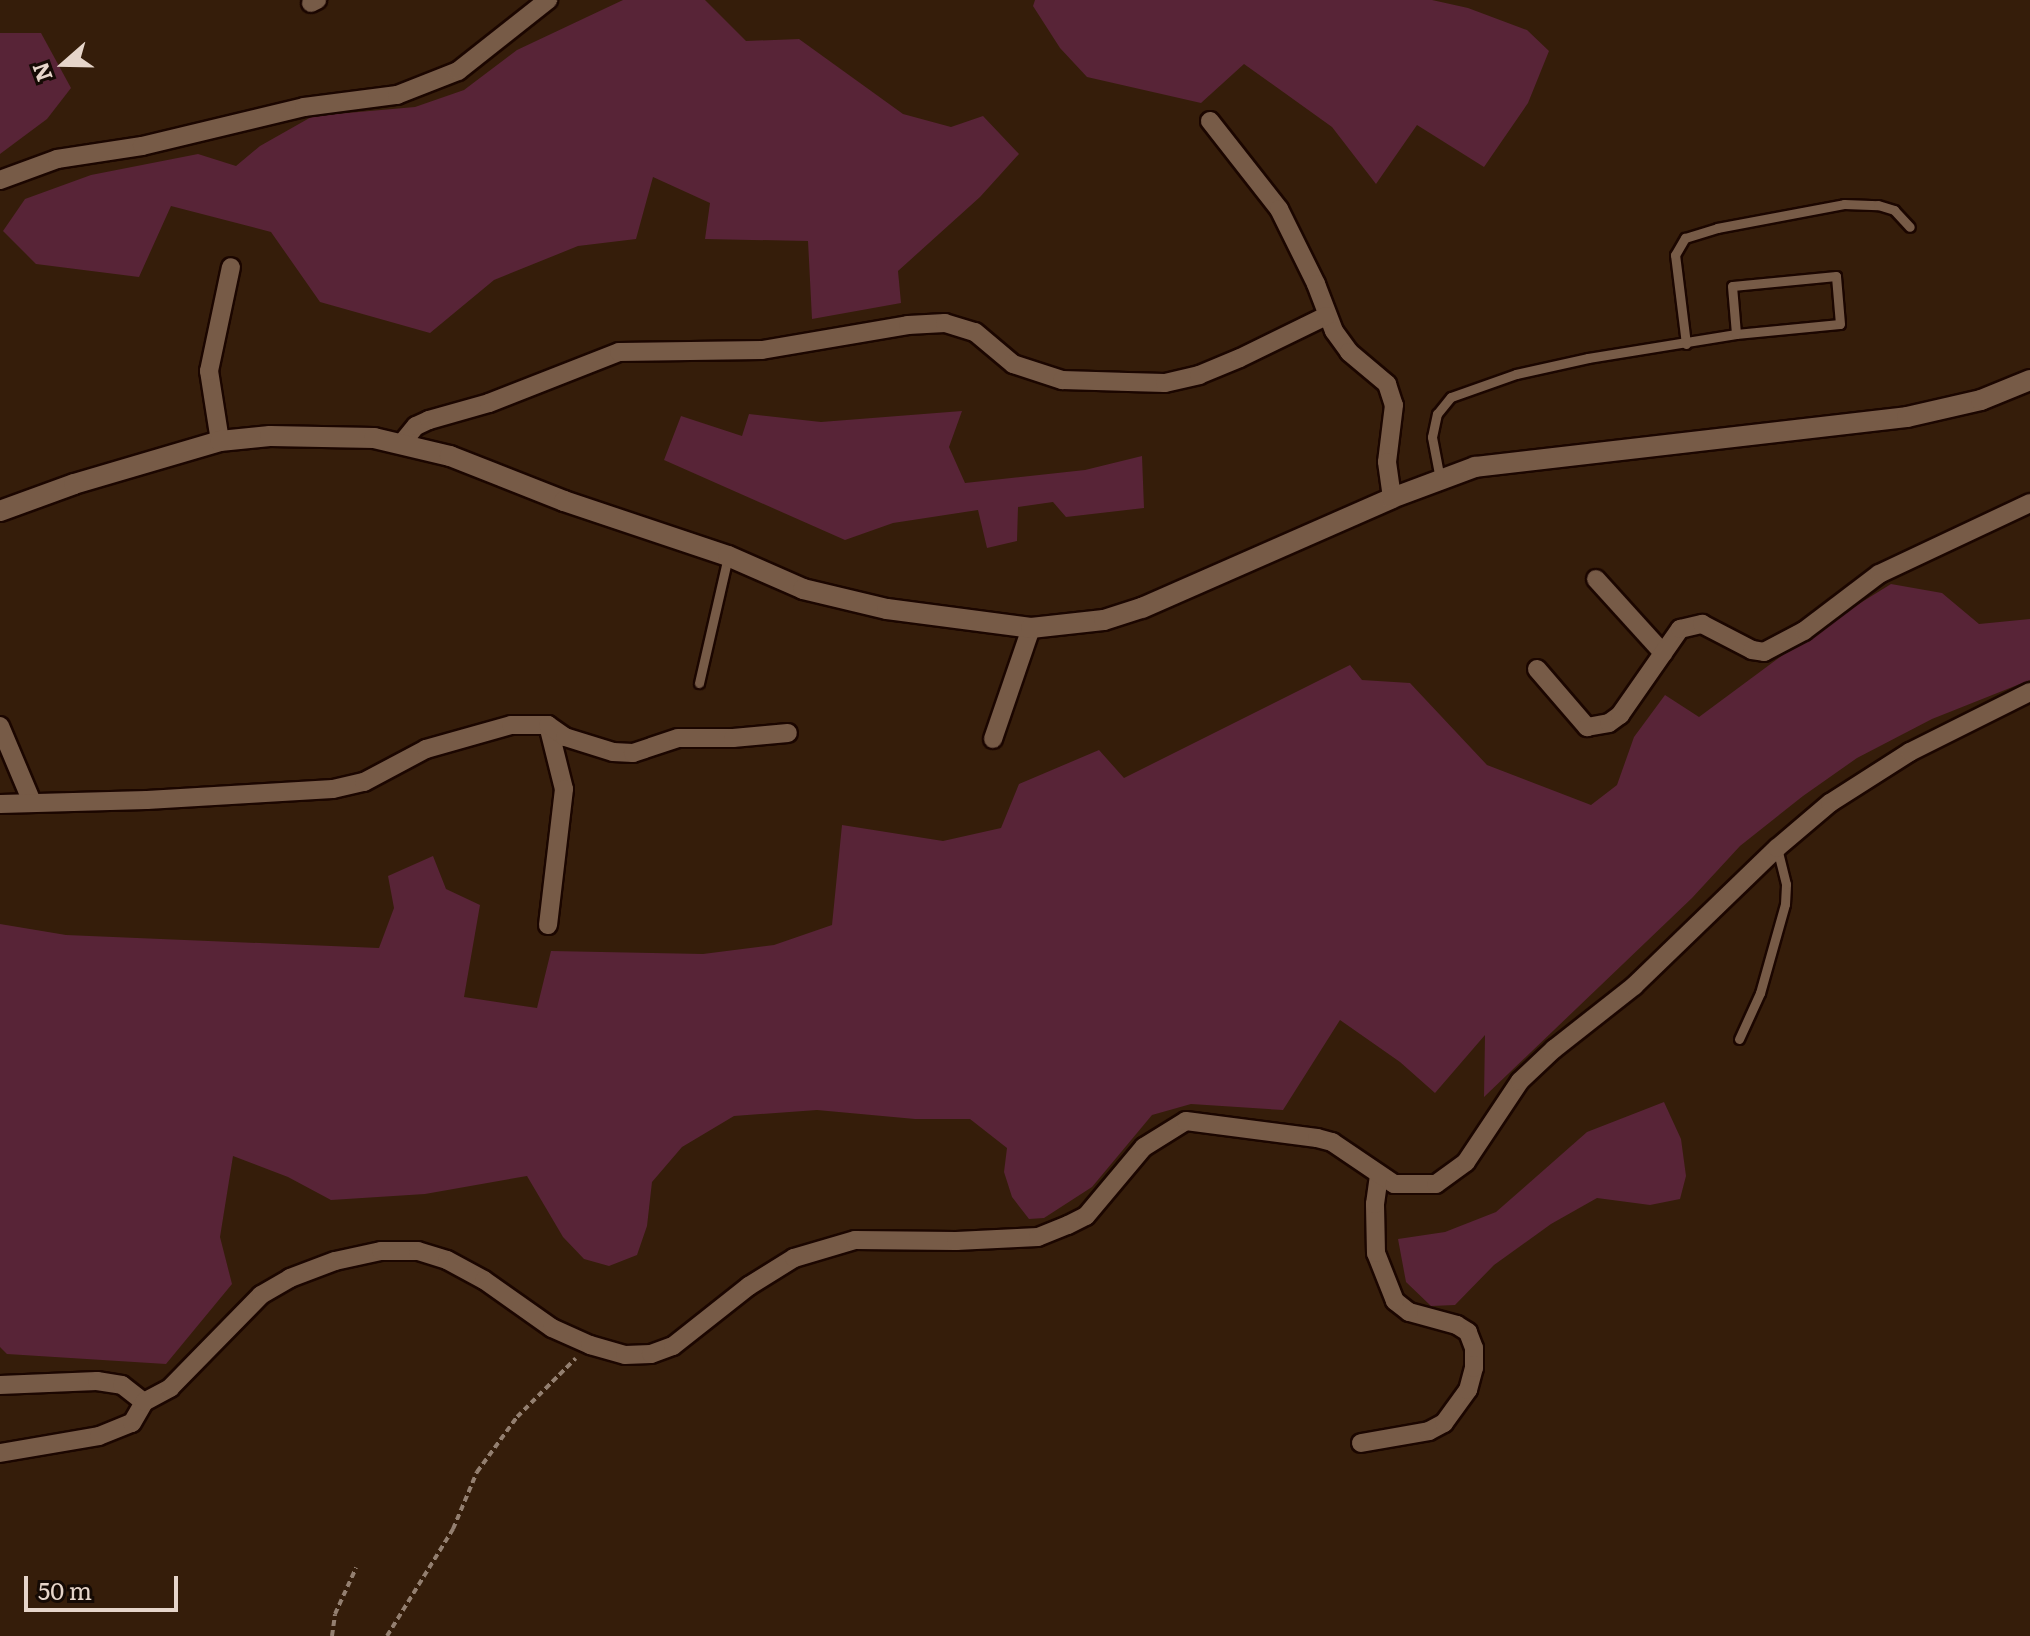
<!DOCTYPE html>
<html>
<head>
<meta charset="utf-8">
<style>
	body { margin:0 }
	#map { position:relative; width:2030px; height:1636px; overflow:hidden; background:#351d0a; font-family:Literata,serif }
	div>[style] { position:absolute }
	.green>* { inset:0; background:#582437 }
	.path>* { height:4px; margin-top:-2px; transform-origin:0; background:repeating-linear-gradient(90deg,#937f70 0 6px,transparent 0 10px) }
	.roads { filter:drop-shadow(2px 0 #1b0600) drop-shadow(-2px 0 #1b0600) drop-shadow(0 2px #1b0600) drop-shadow(0 -2px #1b0600) }
	.service>* { height:9px; margin:-4.5px; padding:0 4.5px; transform-origin:4.5px; border-radius:4.5px; background:#775b47 }
	.minor>* { height:18px; margin:-9px; padding:0 9px; transform-origin:9px; border-radius:9px; background:#775b47 }
	.tertiary>* { height:20px; margin:-10px; padding:0 10px; transform-origin:10px; border-radius:10px; background:#775b47 }
	span { translate:-50% -50%; white-space:nowrap; text-align:center; line-height:1.15; -webkit-text-stroke:6px #150a04; paint-order:stroke }
	.north { position:absolute; left:24px; top:24px; width:80px; height:80px; -webkit-text-stroke:6px #150a04; paint-order:stroke; rotate:250deg; font-size:22px; font-weight:700; line-height:32px; text-align:center; color:#e6d5ca }
	.north::after { content:''; display:block; margin:auto; width:28px; height:36px; background:#e6d5ca; clip-path:polygon(50% 0,100% 100%,50% 72%,0 100%) }
	.scale { position:absolute; left:24px; top:1576px; width:154px; height:36px; box-sizing:border-box; border:4px solid #e6d5ca; border-top:0; padding-left:10px; font-size:24px; line-height:28px; white-space:nowrap; color:#e6d5ca; -webkit-text-stroke:6px #150a04; paint-order:stroke }
</style>
</head>
<body>
<div id="map">
	<div class="green">
		<i style="clip-path:polygon(623px 0,705px 0,746px 41px,799px 39px,903px 114px,951px 127px,983px 116px,1019px 154px,980px 197px,898px 271px,901px 303px,812px 319px,808px 241px,705px 239px,710px 203px,653px 177px,636px 239px,578px 246px,494px 280px,430px 333px,320px 302px,271px 232px,171px 206px,139px 277px,36px 264px,3px 231px,25px 199px,91px 175px,198px 154px,236px 166px,260px 146px,313px 116px,415px 107px,464px 90px,517px 50px)"></i>
		<i style="clip-path:polygon(1035px 0,1432px 0,1468px 8px,1527px 30px,1549px 51px,1528px 103px,1484px 167px,1417px 125px,1376px 184px,1332px 127px,1244px 64px,1201px 103px,1087px 77px,1060px 48px,1033px 6px)"></i>
		<i style="clip-path:polygon(0 33px,41px 33px,71px 88px,47px 119px,0 154px)"></i>
		<i style="clip-path:polygon(962px 411px,949px 447px,965px 483px,1085px 470px,1142px 456px,1144px 508px,1066px 517px,1053px 502px,1018px 507px,1017px 541px,987px 548px,978px 510px,893px 523px,845px 540px,664px 460px,681px 416px,742px 436px,749px 414px,821px 422px)"></i>
		<i style="clip-path:polygon(1891px 584px,1942px 593px,1979px 624px,2030px 619px,2030px 680px,1932px 719px,1857px 758px,1803px 796px,1740px 846px,1692px 898px,1484px 1097px,1485px 1035px,1435px 1093px,1400px 1062px,1340px 1020px,1283px 1110px,1191px 1104px,1152px 1115px,1092px 1187px,1044px 1218px,1029px 1219px,1012px 1197px,1004px 1172px,1007px 1148px,970px 1119px,915px 1119px,817px 1110px,734px 1116px,682px 1147px,652px 1182px,647px 1226px,637px 1255px,609px 1266px,584px 1259px,563px 1237px,527px 1176px,425px 1194px,331px 1200px,288px 1177px,233px 1156px,220px 1237px,232px 1284px,166px 1364px,7px 1354px,0 1347px,0 924px,66px 935px,379px 948px,394px 908px,388px 876px,433px 856px,446px 889px,480px 905px,464px 997px,537px 1008px,551px 951px,703px 954px,774px 945px,832px 925px,842px 825px,943px 841px,1001px 828px,1019px 784px,1099px 750px,1124px 778px,1350px 665px,1362px 680px,1410px 683px,1487px 765px,1591px 805px,1617px 785px,1634px 737px,1665px 695px,1699px 717px,1815px 631px)"></i>
		<i style="clip-path:polygon(1664px 1102px,1681px 1139px,1686px 1176px,1680px 1199px,1650px 1205px,1597px 1198px,1551px 1224px,1494px 1265px,1455px 1305px,1431px 1306px,1406px 1282px,1398px 1239px,1445px 1232px,1496px 1212px,1587px 1132px)"></i>
	</div>
	<div class="path">
		<i style="left:332px;top:1636px;width:22px;rotate:-82deg"></i>
		<i style="left:335px;top:1614px;width:51px;rotate:-65.5deg"></i>
		<i style="left:387px;top:1636px;width:126px;rotate:-58.3deg"></i>
		<i style="left:453px;top:1529px;width:62px;rotate:-67.2deg"></i>
		<i style="left:477px;top:1472px;width:68px;rotate:-54deg"></i>
		<i style="left:517px;top:1417px;width:83px;rotate:-45deg"></i>
	</div>
	<div class="roads">
		<div class="service">
			<i style="left:1686px;top:344px;width:90px;rotate:-97deg"></i>
			<i style="left:1675px;top:255px;width:20px;rotate:-60deg"></i>
			<i style="left:1685px;top:238px;width:34px;rotate:-17deg"></i>
			<i style="left:1717px;top:228px;width:129px;rotate:-10.7deg"></i>
			<i style="left:1844px;top:204px;width:34px;rotate:2deg"></i>
			<i style="left:1878px;top:205px;width:17px;rotate:17deg"></i>
			<i style="left:1894px;top:210px;width:23px;rotate:47deg"></i>
			<i style="left:1440px;top:479px;width:43px;rotate:-100.8deg"></i>
			<i style="left:1432px;top:437px;width:24px;rotate:-78deg"></i>
			<i style="left:1437px;top:414px;width:22px;rotate:-51deg"></i>
			<i style="left:1451px;top:397px;width:69px;rotate:-19.5deg"></i>
			<i style="left:1516px;top:374px;width:74px;rotate:-12.5deg"></i>
			<i style="left:1588px;top:358px;width:150px;rotate:-9.2deg"></i>
			<i style="left:1736px;top:334px;width:104px;rotate:-5.5deg"></i>
			<i style="left:1840px;top:324px;width:48px;rotate:-94.8deg"></i>
			<i style="left:1836px;top:276px;width:104px;rotate:174.5deg"></i>
			<i style="left:1732px;top:286px;width:48px;rotate:85.2deg"></i>
			<i style="left:699px;top:683px;width:130px;rotate:-77.1deg"></i>
			<i style="left:1739px;top:1039px;width:51px;rotate:-65.5deg"></i>
			<i style="left:1760px;top:993px;width:92px;rotate:-74.3deg"></i>
			<i style="left:1785px;top:904px;width:20px;rotate:-87deg"></i>
			<i style="left:1786px;top:884px;width:37px;rotate:-104deg"></i>
		</div>
		<div class="minor">
			<i style="left:311px;top:3px;width:7px;rotate:-27deg"></i>
			<i style="left:1210px;top:121px;width:112px;rotate:51.9deg"></i>
			<i style="left:1279px;top:209px;width:84px;rotate:63.7deg"></i>
			<i style="left:1316px;top:284px;width:50px;rotate:69deg"></i>
			<i style="left:1334px;top:331px;width:26px;rotate:54deg"></i>
			<i style="left:1349px;top:352px;width:50px;rotate:40.1deg"></i>
			<i style="left:1387px;top:384px;width:22px;rotate:72deg"></i>
			<i style="left:1394px;top:405px;width:57px;rotate:97deg"></i>
			<i style="left:1387px;top:462px;width:36px;rotate:82deg"></i>
			<i style="left:0;top:180px;width:61px;rotate:-20.2deg"></i>
			<i style="left:57px;top:159px;width:86px;rotate:-8.7deg"></i>
			<i style="left:142px;top:146px;width:167px;rotate:-13.5deg"></i>
			<i style="left:304px;top:107px;width:94px;rotate:-7.4deg"></i>
			<i style="left:397px;top:95px;width:66px;rotate:-21.5deg"></i>
			<i style="left:458px;top:71px;width:115px;rotate:-38.3deg"></i>
			<i style="left:220px;top:441px;width:71px;rotate:-98.9deg"></i>
			<i style="left:209px;top:371px;width:106px;rotate:-78.1deg"></i>
			<i style="left:402px;top:443px;width:22px;rotate:-51deg"></i>
			<i style="left:416px;top:426px;width:14px;rotate:-25deg"></i>
			<i style="left:429px;top:420px;width:62px;rotate:-15.8deg"></i>
			<i style="left:489px;top:403px;width:140px;rotate:-21.4deg"></i>
			<i style="left:619px;top:352px;width:143px;rotate:-0.8deg"></i>
			<i style="left:762px;top:350px;width:148px;rotate:-9.7deg"></i>
			<i style="left:908px;top:325px;width:37px;rotate:-3deg"></i>
			<i style="left:945px;top:323px;width:31px;rotate:17deg"></i>
			<i style="left:975px;top:332px;width:50px;rotate:40.1deg"></i>
			<i style="left:1013px;top:364px;width:52px;rotate:18.1deg"></i>
			<i style="left:1062px;top:380px;width:103px;rotate:1.7deg"></i>
			<i style="left:1165px;top:383px;width:35px;rotate:-13deg"></i>
			<i style="left:1199px;top:375px;width:44px;rotate:-22.5deg"></i>
			<i style="left:1240px;top:358px;width:96px;rotate:-26deg"></i>
			<i style="left:1596px;top:579px;width:100px;rotate:47.8deg"></i>
			<i style="left:1537px;top:669px;width:77px;rotate:49.2deg"></i>
			<i style="left:1587px;top:727px;width:22px;rotate:-10deg"></i>
			<i style="left:1609px;top:723px;width:14px;rotate:-36deg"></i>
			<i style="left:1620px;top:715px;width:105px;rotate:-55.1deg"></i>
			<i style="left:1680px;top:629px;width:23px;rotate:-13deg"></i>
			<i style="left:1702px;top:624px;width:56px;rotate:27.5deg"></i>
			<i style="left:1752px;top:650px;width:12px;rotate:9deg"></i>
			<i style="left:1764px;top:652px;width:45px;rotate:-27.7deg"></i>
			<i style="left:1804px;top:631px;width:94px;rotate:-37.2deg"></i>
			<i style="left:1879px;top:574px;width:167px;rotate:-25.2deg"></i>
			<i style="left:548px;top:725px;width:66px;rotate:76deg"></i>
			<i style="left:564px;top:789px;width:137px;rotate:96.7deg"></i>
			<i style="left:0;top:726px;width:82px;rotate:67.2deg"></i>
			<i style="left:993px;top:739px;width:117px;rotate:-71.1deg"></i>
			<i style="left:0;top:804px;width:147px;rotate:-1.6deg"></i>
			<i style="left:147px;top:800px;width:186px;rotate:-3.4deg"></i>
			<i style="left:333px;top:789px;width:32px;rotate:-13deg"></i>
			<i style="left:364px;top:782px;width:70px;rotate:-28deg"></i>
			<i style="left:426px;top:749px;width:88px;rotate:-15.8deg"></i>
			<i style="left:511px;top:725px;width:37px"></i>
			<i style="left:548px;top:725px;width:21px;rotate:35deg"></i>
			<i style="left:565px;top:737px;width:50px;rotate:17.4deg"></i>
			<i style="left:613px;top:752px;width:20px;rotate:3deg"></i>
			<i style="left:633px;top:753px;width:47px;rotate:-18.4deg"></i>
			<i style="left:678px;top:738px;width:55px"></i>
			<i style="left:733px;top:738px;width:55px;rotate:-5.2deg"></i>
			<i style="left:0;top:1385px;width:97px;rotate:-2.4deg"></i>
			<i style="left:97px;top:1381px;width:25px;rotate:9deg"></i>
			<i style="left:122px;top:1385px;width:28px;rotate:38deg"></i>
			<i style="left:1361px;top:1443px;width:69px;rotate:-10deg"></i>
			<i style="left:1429px;top:1431px;width:17px;rotate:-28deg"></i>
			<i style="left:1444px;top:1423px;width:41px;rotate:-54deg"></i>
			<i style="left:1468px;top:1390px;width:23px;rotate:-75deg"></i>
			<i style="left:1474px;top:1368px;width:20px;rotate:-90deg"></i>
			<i style="left:1474px;top:1348px;width:17px;rotate:-111deg"></i>
			<i style="left:1468px;top:1332px;width:13px;rotate:-148deg"></i>
			<i style="left:1457px;top:1325px;width:50px;rotate:-164.8deg"></i>
			<i style="left:1409px;top:1312px;width:18px;rotate:-142deg"></i>
			<i style="left:1395px;top:1301px;width:52px;rotate:-111.6deg"></i>
			<i style="left:1376px;top:1253px;width:49px;rotate:-91.2deg"></i>
			<i style="left:1375px;top:1204px;width:30px;rotate:-82deg"></i>
			<i style="left:0;top:1453px;width:100px;rotate:-9.7deg"></i>
			<i style="left:99px;top:1436px;width:35px;rotate:-22deg"></i>
			<i style="left:132px;top:1423px;width:24px;rotate:-60deg"></i>
			<i style="left:144px;top:1402px;width:30px;rotate:-28deg"></i>
			<i style="left:170px;top:1388px;width:130px;rotate:-45.6deg"></i>
			<i style="left:261px;top:1295px;width:34px;rotate:-30deg"></i>
			<i style="left:290px;top:1278px;width:48px;rotate:-20.7deg"></i>
			<i style="left:335px;top:1261px;width:47px;rotate:-12.3deg"></i>
			<i style="left:381px;top:1251px;width:37px"></i>
			<i style="left:418px;top:1251px;width:30px;rotate:17deg"></i>
			<i style="left:447px;top:1260px;width:42px;rotate:28.4deg"></i>
			<i style="left:484px;top:1280px;width:83px;rotate:35.2deg"></i>
			<i style="left:552px;top:1328px;width:42px;rotate:24.1deg"></i>
			<i style="left:590px;top:1345px;width:36px;rotate:16deg"></i>
			<i style="left:625px;top:1355px;width:26px;rotate:-2deg"></i>
			<i style="left:651px;top:1354px;width:23px;rotate:-20deg"></i>
			<i style="left:673px;top:1346px;width:97px;rotate:-38.3deg"></i>
			<i style="left:749px;top:1286px;width:53px;rotate:-31.9deg"></i>
			<i style="left:794px;top:1258px;width:64px;rotate:-16.4deg"></i>
			<i style="left:855px;top:1240px;width:101px;rotate:0.6deg"></i>
			<i style="left:956px;top:1241px;width:82px;rotate:-2.8deg"></i>
			<i style="left:1038px;top:1237px;width:32px;rotate:-22deg"></i>
			<i style="left:1068px;top:1225px;width:20px;rotate:-27deg"></i>
			<i style="left:1086px;top:1216px;width:90px;rotate:-50deg"></i>
			<i style="left:1144px;top:1147px;width:49px;rotate:-31.8deg"></i>
			<i style="left:1186px;top:1121px;width:132px;rotate:7.4deg"></i>
			<i style="left:1317px;top:1138px;width:16px;rotate:15deg"></i>
			<i style="left:1332px;top:1142px;width:75px;rotate:34.1deg"></i>
			<i style="left:1394px;top:1184px;width:42px"></i>
			<i style="left:1436px;top:1184px;width:37px;rotate:-36deg"></i>
			<i style="left:1466px;top:1162px;width:97px;rotate:-56.3deg"></i>
			<i style="left:1520px;top:1081px;width:47px;rotate:-43.3deg"></i>
			<i style="left:1554px;top:1049px;width:102px;rotate:-38.2deg"></i>
			<i style="left:1634px;top:986px;width:199px;rotate:-44deg"></i>
			<i style="left:1777px;top:848px;width:70px;rotate:-40.3deg"></i>
			<i style="left:1830px;top:803px;width:95px;rotate:-32.5deg"></i>
			<i style="left:1910px;top:752px;width:134px;rotate:-26.6deg"></i>
		</div>
		<div class="tertiary">
			<i style="left:0;top:511px;width:79px;rotate:-20deg"></i>
			<i style="left:74px;top:484px;width:152px;rotate:-16.4deg"></i>
			<i style="left:220px;top:441px;width:50px;rotate:-5.7deg"></i>
			<i style="left:270px;top:436px;width:104px;rotate:1.1deg"></i>
			<i style="left:374px;top:438px;width:78px;rotate:13.3deg"></i>
			<i style="left:450px;top:456px;width:123px;rotate:21.5deg"></i>
			<i style="left:564px;top:501px;width:173px;rotate:18.5deg"></i>
			<i style="left:728px;top:556px;width:82px;rotate:23.7deg"></i>
			<i style="left:803px;top:589px;width:86px;rotate:13.4deg"></i>
			<i style="left:887px;top:609px;width:145px;rotate:7.5deg"></i>
			<i style="left:1031px;top:628px;width:73px;rotate:-6.3deg"></i>
			<i style="left:1104px;top:620px;width:40px;rotate:-18deg"></i>
			<i style="left:1142px;top:608px;width:273px;rotate:-23.7deg"></i>
			<i style="left:1392px;top:498px;width:89px;rotate:-20.5deg"></i>
			<i style="left:1475px;top:467px;width:435px;rotate:-6.6deg"></i>
			<i style="left:1907px;top:417px;width:76px;rotate:-12.9deg"></i>
			<i style="left:1981px;top:400px;width:53px;rotate:-22.2deg"></i>
		</div>
	</div>
	<div class="north">N</div>
	<div class="scale">50 m</div>
</div>
</body>
</html>
